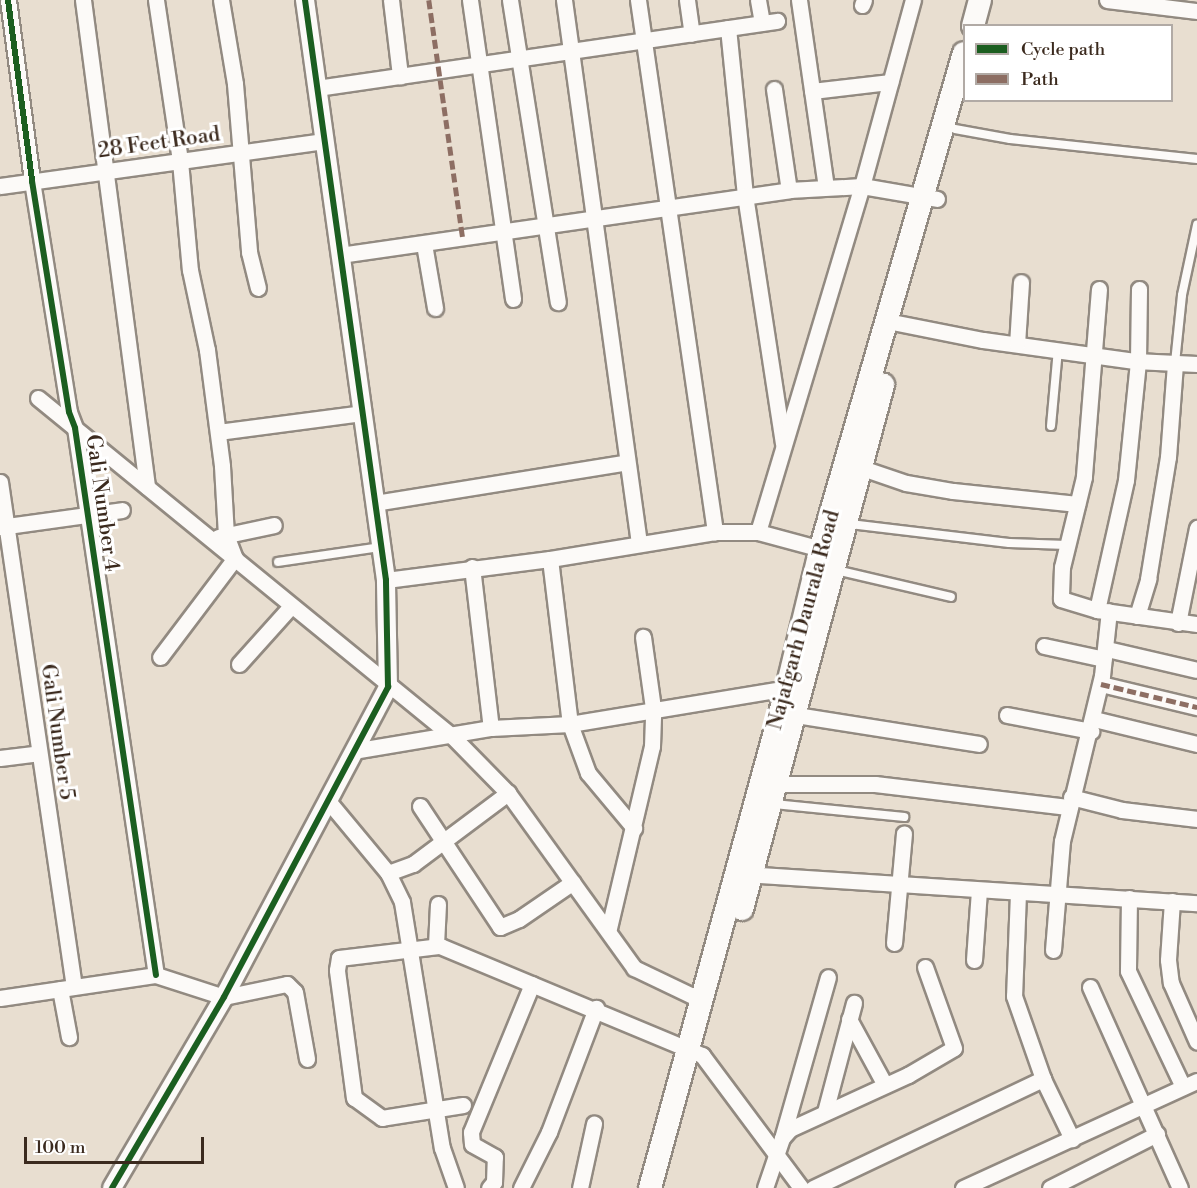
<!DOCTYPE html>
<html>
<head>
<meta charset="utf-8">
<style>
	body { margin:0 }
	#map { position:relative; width:1197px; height:1188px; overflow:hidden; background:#e8ded0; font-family:"Libre Bodoni",serif }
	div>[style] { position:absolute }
	.roads { filter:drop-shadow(2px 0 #928a81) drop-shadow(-2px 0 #928a81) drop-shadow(0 2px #928a81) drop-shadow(0 -2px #928a81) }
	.service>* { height:8px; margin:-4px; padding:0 4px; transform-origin:4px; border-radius:4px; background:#fcfaf8 }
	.minor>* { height:15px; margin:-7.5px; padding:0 7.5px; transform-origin:7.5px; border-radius:7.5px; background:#fcfaf8 }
	.tertiary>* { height:18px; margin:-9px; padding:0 9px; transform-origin:9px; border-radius:9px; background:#fcfaf8 }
	.primary>* { height:22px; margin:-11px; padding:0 11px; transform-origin:11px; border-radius:11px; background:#fcfaf8 }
	.quiet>* { height:4.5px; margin-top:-2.25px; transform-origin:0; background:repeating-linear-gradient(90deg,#8d6e63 0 9px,transparent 0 13.5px) }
	.cycleway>* { height:6px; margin:-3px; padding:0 3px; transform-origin:3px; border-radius:3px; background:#1b5e20 }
	span { translate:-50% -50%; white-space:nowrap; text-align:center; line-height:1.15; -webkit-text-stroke:6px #fff; paint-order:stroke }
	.street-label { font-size:21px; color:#3b2a1e }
	.legend { position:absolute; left:963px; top:24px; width:210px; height:78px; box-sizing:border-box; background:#fff; border:2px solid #b1aaa5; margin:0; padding:8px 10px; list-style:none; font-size:18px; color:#3b2a1e }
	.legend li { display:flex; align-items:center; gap:12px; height:30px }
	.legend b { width:30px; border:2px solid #b1aaa5 }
	.scale { position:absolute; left:24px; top:1137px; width:180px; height:27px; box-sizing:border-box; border:3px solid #3b2a1e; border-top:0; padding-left:8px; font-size:18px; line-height:21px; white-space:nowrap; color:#3b2a1e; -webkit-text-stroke:4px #fff; paint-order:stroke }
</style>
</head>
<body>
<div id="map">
	<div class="roads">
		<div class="service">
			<i style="left:955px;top:129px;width:56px;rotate:10.3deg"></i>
			<i style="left:1010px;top:139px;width:188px;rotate:6.1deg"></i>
			<i style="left:1175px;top:363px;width:68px;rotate:-84.1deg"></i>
			<i style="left:1182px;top:295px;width:72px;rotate:-77.9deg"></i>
			<i style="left:1051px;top:426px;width:77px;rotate:-84.8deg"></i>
			<i style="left:850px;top:524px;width:160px;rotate:6.8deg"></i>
			<i style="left:1009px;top:543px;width:58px;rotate:2deg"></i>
			<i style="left:278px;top:562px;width:104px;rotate:-8.3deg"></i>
			<i style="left:836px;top:570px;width:118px;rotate:13.2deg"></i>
			<i style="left:774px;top:804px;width:131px;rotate:5.7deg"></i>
		</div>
		<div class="minor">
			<i style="left:8px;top:0;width:183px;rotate:82.4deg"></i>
			<i style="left:32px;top:181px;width:234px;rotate:80.9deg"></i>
			<i style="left:69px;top:412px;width:17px;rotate:69deg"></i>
			<i style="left:75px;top:428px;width:553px;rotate:81.58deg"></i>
			<i style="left:83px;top:0;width:491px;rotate:82.5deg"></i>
			<i style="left:156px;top:0;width:163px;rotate:81.5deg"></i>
			<i style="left:180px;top:161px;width:109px;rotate:84.8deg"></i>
			<i style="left:190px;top:270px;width:82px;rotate:78deg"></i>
			<i style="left:207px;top:350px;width:117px;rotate:82.6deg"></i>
			<i style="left:222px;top:466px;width:69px;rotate:86.7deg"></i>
			<i style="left:226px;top:535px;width:25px;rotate:69deg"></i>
			<i style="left:235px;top:558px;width:124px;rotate:127.1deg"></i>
			<i style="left:221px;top:0;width:85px;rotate:80.5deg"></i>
			<i style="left:235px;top:84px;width:169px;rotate:85.2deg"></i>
			<i style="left:249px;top:252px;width:37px;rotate:76deg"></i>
			<i style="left:391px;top:0;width:77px;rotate:83.2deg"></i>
			<i style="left:470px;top:0;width:302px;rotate:81.8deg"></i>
			<i style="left:510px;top:0;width:306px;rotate:81deg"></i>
			<i style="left:564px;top:0;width:548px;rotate:82.14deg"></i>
			<i style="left:638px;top:0;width:538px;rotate:81.76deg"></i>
			<i style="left:687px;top:0;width:34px;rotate:82deg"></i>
			<i style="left:758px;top:0;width:23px;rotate:80deg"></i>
			<i style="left:799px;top:0;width:189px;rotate:81.8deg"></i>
			<i style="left:1107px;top:0;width:91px;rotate:7deg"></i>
			<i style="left:862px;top:5px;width:5px;rotate:-68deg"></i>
			<i style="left:728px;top:28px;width:168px;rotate:84.2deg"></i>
			<i style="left:745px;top:195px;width:251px;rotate:81.3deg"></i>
			<i style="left:317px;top:88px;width:465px;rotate:-8.3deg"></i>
			<i style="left:774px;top:89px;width:102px;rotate:81.6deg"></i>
			<i style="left:812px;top:91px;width:79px;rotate:-6.6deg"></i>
			<i style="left:0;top:186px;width:327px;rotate:-7.9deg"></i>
			<i style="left:424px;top:244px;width:65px;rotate:80.2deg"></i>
			<i style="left:340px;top:255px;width:454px;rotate:-8.2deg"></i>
			<i style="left:789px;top:190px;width:73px;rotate:-3.1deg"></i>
			<i style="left:862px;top:186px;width:76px;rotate:9.8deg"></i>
			<i style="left:1099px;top:289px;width:189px;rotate:94.6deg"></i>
			<i style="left:1084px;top:477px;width:93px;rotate:103.7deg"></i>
			<i style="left:1062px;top:567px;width:32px;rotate:92deg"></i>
			<i style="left:1061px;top:599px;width:38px;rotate:17deg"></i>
			<i style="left:1097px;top:610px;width:101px;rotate:8deg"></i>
			<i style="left:887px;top:321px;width:98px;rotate:11.2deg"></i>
			<i style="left:983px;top:340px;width:153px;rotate:7.9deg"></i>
			<i style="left:1135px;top:361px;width:62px;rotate:2.8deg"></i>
			<i style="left:1017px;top:344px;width:62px;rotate:-86.3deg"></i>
			<i style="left:38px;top:398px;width:536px;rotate:39.24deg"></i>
			<i style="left:453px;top:737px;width:78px;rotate:45.5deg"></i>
			<i style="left:508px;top:793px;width:216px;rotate:54.2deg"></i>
			<i style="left:634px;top:968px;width:76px;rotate:25.6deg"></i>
			<i style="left:218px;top:432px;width:145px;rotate:-7.5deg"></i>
			<i style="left:862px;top:468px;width:46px;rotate:18.8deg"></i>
			<i style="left:906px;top:483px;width:48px;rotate:9.7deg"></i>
			<i style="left:953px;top:491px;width:125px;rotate:6deg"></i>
			<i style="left:0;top:482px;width:510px;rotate:81.66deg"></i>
			<i style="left:375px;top:503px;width:255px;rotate:-9.2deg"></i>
			<i style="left:0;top:527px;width:123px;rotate:-7.9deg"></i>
			<i style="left:758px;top:532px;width:361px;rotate:-73.3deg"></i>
			<i style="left:862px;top:186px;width:193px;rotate:-74.7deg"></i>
			<i style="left:218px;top:537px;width:57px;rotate:-12.1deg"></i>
			<i style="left:550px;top:559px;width:166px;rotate:83.1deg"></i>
			<i style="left:570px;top:724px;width:52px;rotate:69.8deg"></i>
			<i style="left:588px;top:773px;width:72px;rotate:50.1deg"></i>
			<i style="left:472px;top:567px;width:162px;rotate:83.3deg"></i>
			<i style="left:386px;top:580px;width:165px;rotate:-7.3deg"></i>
			<i style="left:550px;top:559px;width:167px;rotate:-9.3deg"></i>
			<i style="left:715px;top:532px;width:43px"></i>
			<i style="left:758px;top:532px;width:73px;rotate:15deg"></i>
			<i style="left:1097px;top:610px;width:133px;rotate:-77.4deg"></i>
			<i style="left:1126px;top:480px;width:120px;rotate:-84.2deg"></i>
			<i style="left:1138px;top:361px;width:72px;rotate:-89.2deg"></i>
			<i style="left:1137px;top:616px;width:39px;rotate:-73deg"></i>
			<i style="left:1148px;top:579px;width:124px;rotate:-80.7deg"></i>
			<i style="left:1168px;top:457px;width:94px;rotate:-85.7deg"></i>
			<i style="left:1178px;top:623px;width:97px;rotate:-78.7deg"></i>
			<i style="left:1044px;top:646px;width:61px;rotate:12.2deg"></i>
			<i style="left:1107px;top:649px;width:92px;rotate:13.1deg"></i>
			<i style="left:239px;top:664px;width:78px;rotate:-48.1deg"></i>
			<i style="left:1101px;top:684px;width:99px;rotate:13.5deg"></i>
			<i style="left:796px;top:715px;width:185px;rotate:9deg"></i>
			<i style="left:1007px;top:715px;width:86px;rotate:10.8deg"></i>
			<i style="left:1094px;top:719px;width:106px;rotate:13.6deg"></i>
			<i style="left:353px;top:751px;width:140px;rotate:-9.5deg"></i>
			<i style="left:491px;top:728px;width:79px;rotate:-2.9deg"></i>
			<i style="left:570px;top:724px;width:220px;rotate:-9.4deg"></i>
			<i style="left:0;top:758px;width:38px;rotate:-7deg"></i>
			<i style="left:778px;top:784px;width:97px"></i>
			<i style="left:875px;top:784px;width:194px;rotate:6.8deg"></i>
			<i style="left:1071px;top:797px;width:53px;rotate:14.3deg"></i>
			<i style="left:1122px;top:810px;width:76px;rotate:6.8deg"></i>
			<i style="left:329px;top:802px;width:92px;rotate:50.3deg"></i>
			<i style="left:388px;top:873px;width:32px;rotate:64deg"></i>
			<i style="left:402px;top:902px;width:249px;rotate:80.8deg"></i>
			<i style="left:442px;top:1148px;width:42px;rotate:70.7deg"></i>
			<i style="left:420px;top:806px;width:145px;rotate:56.5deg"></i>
			<i style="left:500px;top:927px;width:21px;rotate:-23deg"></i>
			<i style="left:519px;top:919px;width:65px;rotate:-34.4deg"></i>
			<i style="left:388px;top:873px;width:27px;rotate:-20deg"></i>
			<i style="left:413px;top:864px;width:119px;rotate:-36.8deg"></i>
			<i style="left:744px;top:874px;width:454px;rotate:3.7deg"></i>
			<i style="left:1018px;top:893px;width:103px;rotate:92.2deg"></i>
			<i style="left:1014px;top:996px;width:88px;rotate:70.7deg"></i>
			<i style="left:1043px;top:1079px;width:67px;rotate:64.2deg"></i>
			<i style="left:1129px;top:898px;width:73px;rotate:90.8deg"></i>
			<i style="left:1128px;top:971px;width:128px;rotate:64.6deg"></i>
			<i style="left:1172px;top:901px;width:59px;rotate:93.9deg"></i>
			<i style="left:1168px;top:960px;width:23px;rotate:83deg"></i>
			<i style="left:1171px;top:983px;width:64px;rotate:66.2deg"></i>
			<i style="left:609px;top:928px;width:187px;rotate:-76.7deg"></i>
			<i style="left:652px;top:746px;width:38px;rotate:-88deg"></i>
			<i style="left:653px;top:708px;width:72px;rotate:-98deg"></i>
			<i style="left:894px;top:943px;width:110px;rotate:-84.8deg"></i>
			<i style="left:436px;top:945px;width:41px;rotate:-87.2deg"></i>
			<i style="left:1053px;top:950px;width:109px;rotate:-85.3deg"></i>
			<i style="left:1062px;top:841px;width:170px;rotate:-76.4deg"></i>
			<i style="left:1102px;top:676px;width:65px;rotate:-83.9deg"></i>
			<i style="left:974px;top:960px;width:70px;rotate:-85.9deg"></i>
			<i style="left:1090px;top:987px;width:220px;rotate:65.9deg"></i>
			<i style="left:60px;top:989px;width:49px;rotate:79.4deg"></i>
			<i style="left:0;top:998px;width:158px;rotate:-8.4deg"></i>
			<i style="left:156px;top:975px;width:71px;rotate:17.9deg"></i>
			<i style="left:224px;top:997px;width:64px;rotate:-11.7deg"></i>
			<i style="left:287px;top:984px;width:11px;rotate:45deg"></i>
			<i style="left:295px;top:992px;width:68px;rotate:79.8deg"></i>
			<i style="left:849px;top:1019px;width:75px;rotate:61.4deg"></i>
			<i style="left:463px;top:1105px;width:82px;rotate:170.9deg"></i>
			<i style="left:382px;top:1118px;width:34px;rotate:-144deg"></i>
			<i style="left:354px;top:1098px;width:129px;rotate:-97.6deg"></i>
			<i style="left:337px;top:970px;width:12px;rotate:-81deg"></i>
			<i style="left:339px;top:958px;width:102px;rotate:-6.8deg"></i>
			<i style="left:440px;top:946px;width:284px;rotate:22.6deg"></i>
			<i style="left:702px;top:1055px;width:166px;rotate:53.3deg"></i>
			<i style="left:825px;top:1112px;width:113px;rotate:-75.1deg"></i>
			<i style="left:783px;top:1135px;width:164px;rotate:-74.1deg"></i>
			<i style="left:489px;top:1188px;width:8px;rotate:-50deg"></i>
			<i style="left:494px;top:1182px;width:25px;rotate:-88deg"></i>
			<i style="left:495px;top:1157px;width:26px;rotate:-151deg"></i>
			<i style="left:472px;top:1144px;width:12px;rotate:-95deg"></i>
			<i style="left:471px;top:1132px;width:160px;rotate:-67.6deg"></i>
			<i style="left:521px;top:1188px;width:63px;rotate:-63.4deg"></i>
			<i style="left:549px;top:1132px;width:133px;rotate:-69.2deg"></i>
			<i style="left:580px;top:1188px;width:66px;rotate:-77.7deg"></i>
			<i style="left:765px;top:1188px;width:53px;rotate:-71.2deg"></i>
			<i style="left:782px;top:1138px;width:12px;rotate:-48deg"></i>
			<i style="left:790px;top:1129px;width:130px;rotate:-24.6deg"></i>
			<i style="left:908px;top:1075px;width:53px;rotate:-30.4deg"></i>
			<i style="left:954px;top:1048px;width:86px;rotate:-109.7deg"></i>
			<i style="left:813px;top:1188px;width:255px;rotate:-25.4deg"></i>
			<i style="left:963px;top:1188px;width:257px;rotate:-24.6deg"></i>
			<i style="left:1050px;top:1188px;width:120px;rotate:-26.8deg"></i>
		</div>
		<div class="tertiary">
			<i style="left:112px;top:1188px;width:221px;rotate:-59.6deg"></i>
			<i style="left:224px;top:997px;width:351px;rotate:-62.1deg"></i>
			<i style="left:388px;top:687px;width:107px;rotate:-91.1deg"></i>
			<i style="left:386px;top:580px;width:586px;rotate:-97.95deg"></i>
		</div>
		<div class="primary">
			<i style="left:973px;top:26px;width:27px;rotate:-75deg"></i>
			<i style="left:742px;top:909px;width:543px;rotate:-74.94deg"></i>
			<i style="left:650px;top:1188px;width:518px;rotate:-74.68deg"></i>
			<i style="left:787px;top:688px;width:145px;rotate:-76.4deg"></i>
			<i style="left:821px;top:547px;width:514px;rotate:-73.86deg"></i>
		</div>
	</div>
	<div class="quiet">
		<i style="left:429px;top:0;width:240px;rotate:81.9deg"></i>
		<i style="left:1101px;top:684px;width:99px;rotate:13.5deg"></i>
	</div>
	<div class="cycleway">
		<i style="left:8px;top:0;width:183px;rotate:82.4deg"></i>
		<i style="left:32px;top:181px;width:234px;rotate:80.9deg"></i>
		<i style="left:69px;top:412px;width:17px;rotate:69deg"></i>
		<i style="left:75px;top:428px;width:553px;rotate:81.58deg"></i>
		<i style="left:112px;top:1188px;width:221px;rotate:-59.6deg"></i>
		<i style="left:224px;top:997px;width:351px;rotate:-62.1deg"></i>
		<i style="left:388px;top:687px;width:107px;rotate:-91.1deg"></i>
		<i style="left:386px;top:580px;width:586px;rotate:-97.95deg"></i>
	</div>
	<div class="street-label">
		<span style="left:159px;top:143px;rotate:-8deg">28 Feet Road</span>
		<span style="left:102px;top:503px;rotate:82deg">Gali Number 4</span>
		<span style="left:804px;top:620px;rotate:-75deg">Najafgarh Daurala Road</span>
		<span style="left:57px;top:732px;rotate:82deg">Gali Number 5</span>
	</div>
	<ul class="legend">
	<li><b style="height:8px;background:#1b5e20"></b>Cycle path</li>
	<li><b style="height:8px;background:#8d6e63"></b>Path</li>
	</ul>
	<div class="scale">100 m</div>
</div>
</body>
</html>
